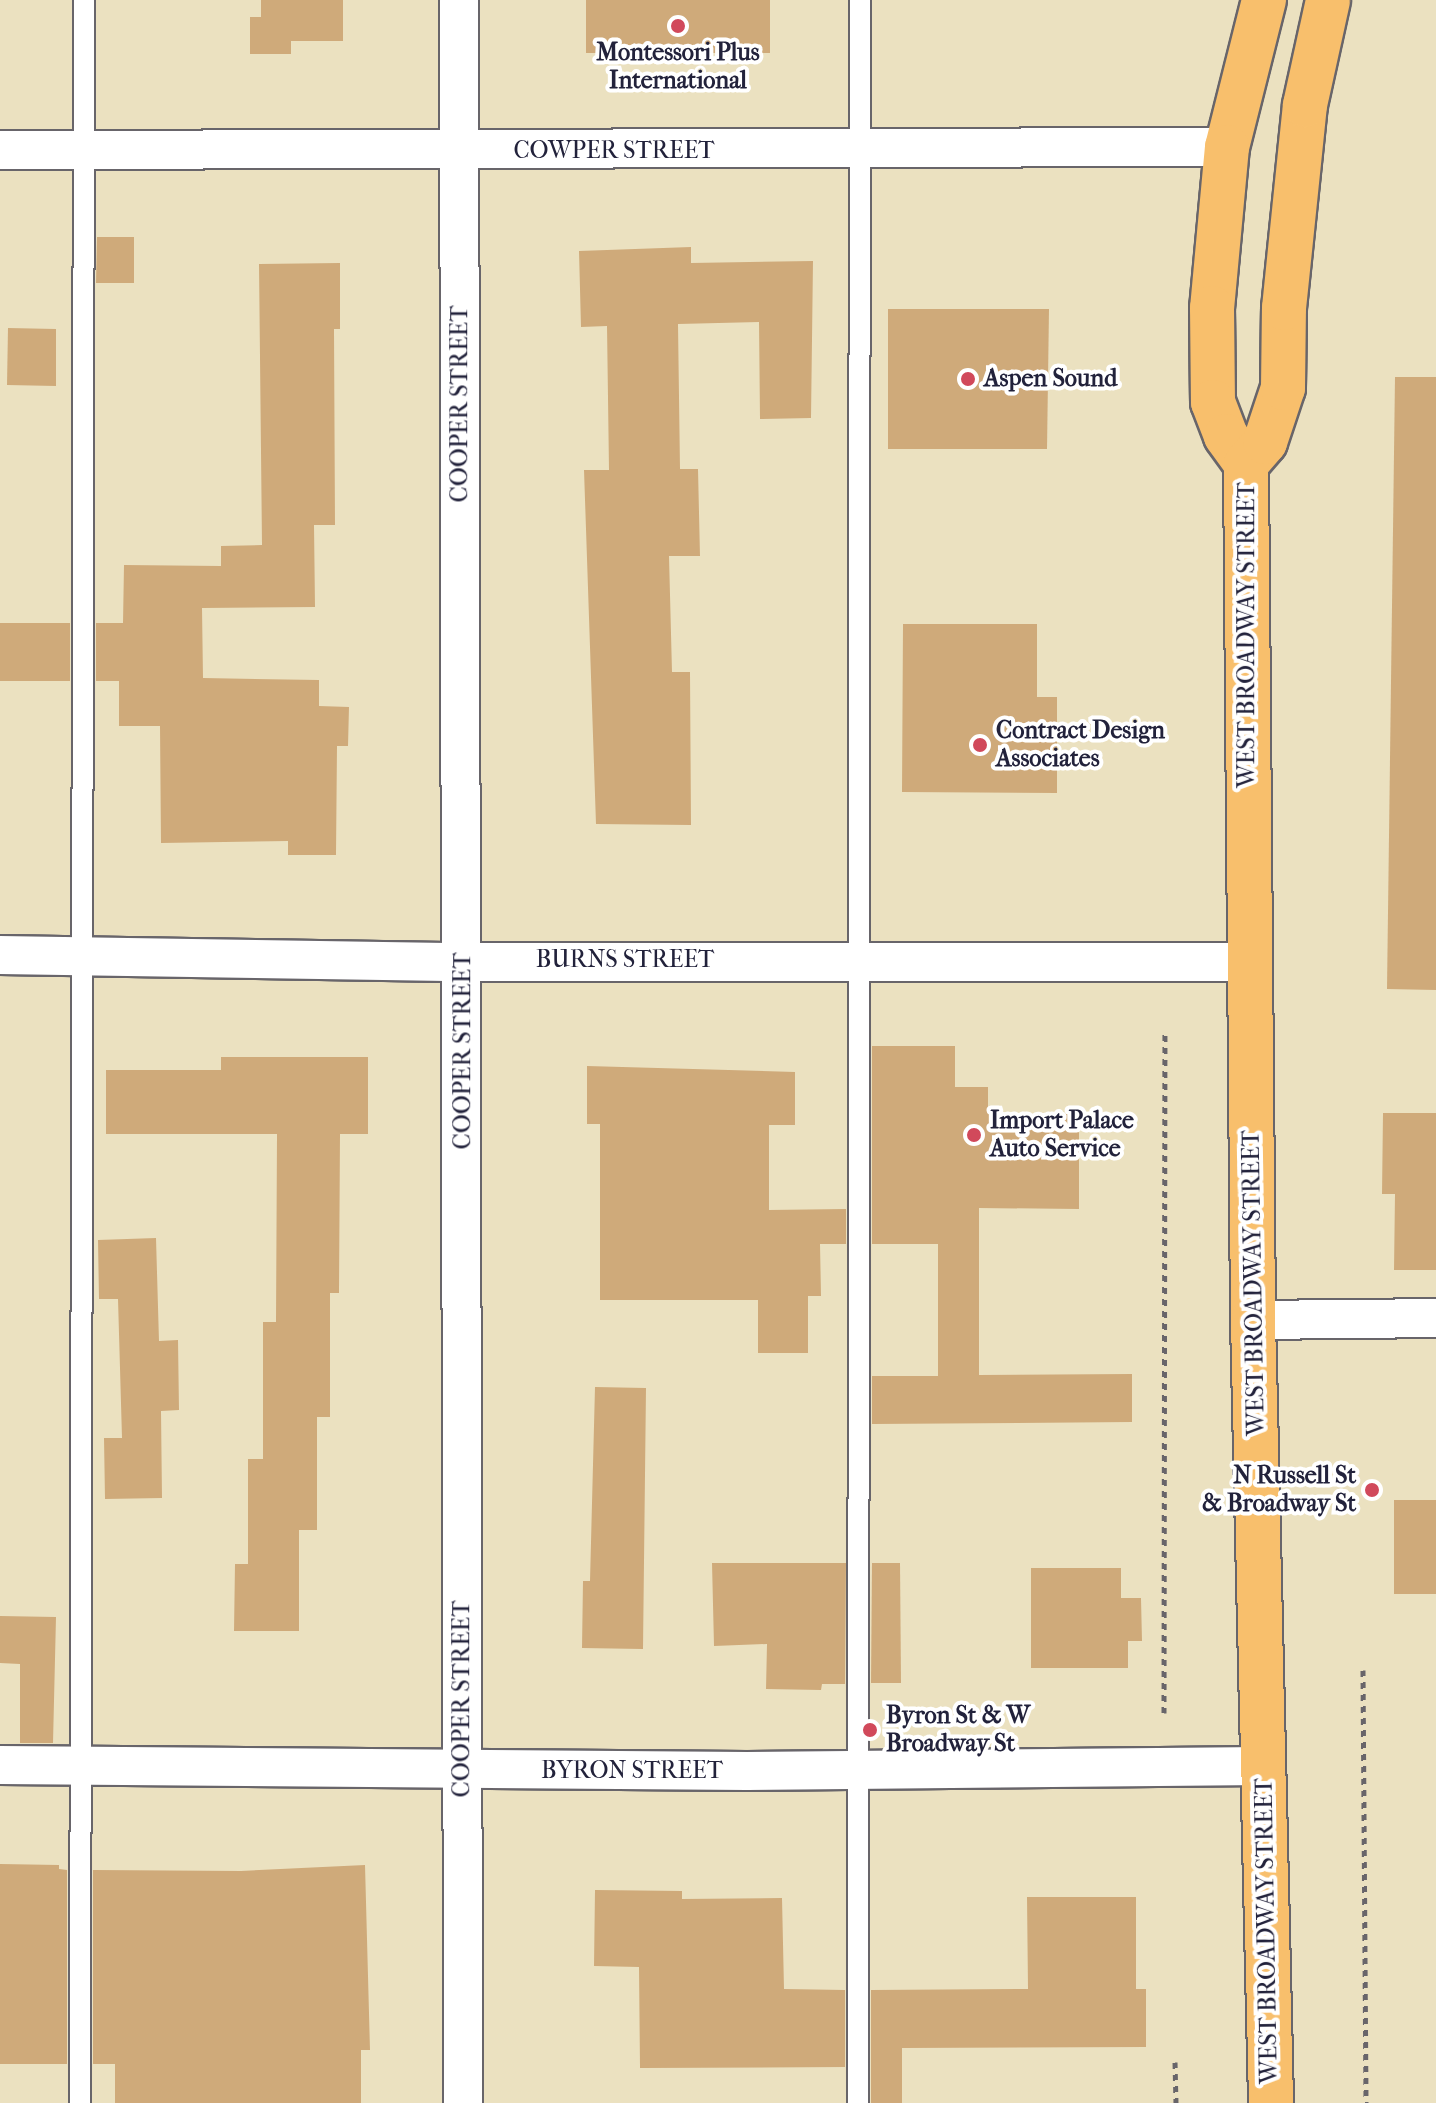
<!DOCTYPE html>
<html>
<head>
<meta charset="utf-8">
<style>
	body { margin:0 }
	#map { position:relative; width:1436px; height:2103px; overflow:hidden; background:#ebe1c0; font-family:"IM FELL French Canon",serif }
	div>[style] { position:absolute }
	.building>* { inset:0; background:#cfaa7a }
	.path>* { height:5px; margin-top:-2.5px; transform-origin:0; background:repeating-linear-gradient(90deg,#68656a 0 6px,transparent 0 12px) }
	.roads { filter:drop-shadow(2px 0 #68656a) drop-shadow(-2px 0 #68656a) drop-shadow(0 2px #68656a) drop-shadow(0 -2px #68656a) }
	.lane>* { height:20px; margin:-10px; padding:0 10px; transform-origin:10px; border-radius:10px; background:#fff }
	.street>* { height:38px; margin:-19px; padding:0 19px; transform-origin:19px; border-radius:19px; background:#fff }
	.primary>* { height:44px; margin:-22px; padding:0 22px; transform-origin:22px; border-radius:22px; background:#f8bf6c }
	.dots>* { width:22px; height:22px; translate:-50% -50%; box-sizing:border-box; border:4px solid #fff; border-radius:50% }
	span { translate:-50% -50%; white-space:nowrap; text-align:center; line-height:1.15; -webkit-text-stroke:8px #fff; paint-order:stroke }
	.poi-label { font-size:24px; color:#22223b; font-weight:700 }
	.left { translate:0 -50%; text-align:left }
	.right { translate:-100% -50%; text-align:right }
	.street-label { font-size:24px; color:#22223b }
</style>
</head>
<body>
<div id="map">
	<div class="building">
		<i style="clip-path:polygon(261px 0,343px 0,343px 41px,291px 41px,291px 54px,250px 54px,250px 17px,261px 17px)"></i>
		<i style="clip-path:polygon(586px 0,770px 0,770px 53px,586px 53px)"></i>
		<i style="clip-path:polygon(97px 237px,134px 237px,134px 283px,96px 283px)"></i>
		<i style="clip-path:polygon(691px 247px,691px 263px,813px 261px,811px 418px,760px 419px,759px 322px,678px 324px,680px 469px,698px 469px,700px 556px,669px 556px,672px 672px,690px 672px,691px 825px,596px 824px,584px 470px,609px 470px,607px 326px,581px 327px,579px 251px)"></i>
		<i style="clip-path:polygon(340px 263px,340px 329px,334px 329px,335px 525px,314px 525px,315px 607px,202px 608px,203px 678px,319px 680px,319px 706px,349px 707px,348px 746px,337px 746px,336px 855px,288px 855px,288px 841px,161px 843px,160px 726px,119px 726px,119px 681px,96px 681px,96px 623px,123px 623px,124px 565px,221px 566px,221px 546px,262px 545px,259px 264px)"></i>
		<i style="clip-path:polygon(888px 309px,1049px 309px,1047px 449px,888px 449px)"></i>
		<i style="clip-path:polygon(8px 328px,56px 329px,56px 386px,7px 385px)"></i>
		<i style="clip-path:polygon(1395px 377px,1436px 377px,1436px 990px,1387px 989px)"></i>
		<i style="clip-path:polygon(0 623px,70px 623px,70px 681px,0 681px)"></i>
		<i style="clip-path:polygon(903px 624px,1037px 624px,1037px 697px,1057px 697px,1057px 793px,902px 792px)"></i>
		<i style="clip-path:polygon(872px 1046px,955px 1046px,955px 1087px,988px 1087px,988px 1114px,1079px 1114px,1079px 1209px,979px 1208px,979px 1375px,1132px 1374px,1132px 1422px,872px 1424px,872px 1376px,938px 1376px,938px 1244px,872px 1244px)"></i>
		<i style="clip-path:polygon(221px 1057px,368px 1057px,368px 1134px,340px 1134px,339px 1293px,330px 1293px,330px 1417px,317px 1417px,317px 1530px,299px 1530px,299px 1631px,234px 1631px,235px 1564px,248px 1564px,248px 1459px,263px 1459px,263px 1322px,276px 1322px,277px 1134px,106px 1134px,106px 1070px,221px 1070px)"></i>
		<i style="clip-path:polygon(587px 1066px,795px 1072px,795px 1125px,769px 1125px,769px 1210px,846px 1209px,846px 1244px,820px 1244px,821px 1296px,808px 1296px,808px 1353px,758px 1353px,758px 1300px,600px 1300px,600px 1124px,587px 1124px)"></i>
		<i style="clip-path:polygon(1383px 1113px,1436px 1113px,1436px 1270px,1394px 1270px,1395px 1194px,1382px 1194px)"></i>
		<i style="clip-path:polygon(156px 1238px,159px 1341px,178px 1340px,179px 1410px,161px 1411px,162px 1498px,105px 1499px,104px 1438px,122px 1438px,118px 1299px,99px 1299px,98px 1240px)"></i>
		<i style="clip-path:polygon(595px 1387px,646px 1388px,643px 1649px,582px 1648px,583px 1581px,590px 1581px)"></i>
		<i style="clip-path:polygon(1394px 1500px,1436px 1500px,1436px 1594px,1394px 1594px)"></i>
		<i style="clip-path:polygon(712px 1563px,846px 1563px,845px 1684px,822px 1684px,821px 1690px,766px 1689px,767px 1644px,714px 1646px)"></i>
		<i style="clip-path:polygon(872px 1563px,900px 1563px,901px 1683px,871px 1683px)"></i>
		<i style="clip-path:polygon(1031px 1568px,1121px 1568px,1121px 1598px,1141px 1598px,1142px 1641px,1128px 1641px,1128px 1668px,1031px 1668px)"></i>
		<i style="clip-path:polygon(0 1616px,56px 1617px,53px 1743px,20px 1743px,20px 1664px,0 1663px)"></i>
		<i style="clip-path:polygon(0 1864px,59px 1865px,59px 1869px,67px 1870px,67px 2064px,0 2064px)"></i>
		<i style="clip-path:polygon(365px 1865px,370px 2050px,361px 2050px,361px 2103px,115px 2103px,115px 2064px,93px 2064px,93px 1870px,241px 1871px)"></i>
		<i style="clip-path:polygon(595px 1890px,682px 1891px,682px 1899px,782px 1898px,784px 1989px,845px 1990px,845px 2067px,640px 2068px,639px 1967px,594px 1966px)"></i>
		<i style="clip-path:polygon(1027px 1897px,1136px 1897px,1136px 1989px,1146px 1989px,1146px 2047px,902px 2048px,902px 2103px,871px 2103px,871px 1990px,1028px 1989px)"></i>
	</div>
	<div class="path">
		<i style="left:1363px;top:1670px;width:433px;rotate:89.6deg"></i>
		<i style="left:1164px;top:1713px;width:682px;rotate:-89.92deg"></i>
		<i style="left:1175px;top:2062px;width:41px;rotate:88.6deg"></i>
	</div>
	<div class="roads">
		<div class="lane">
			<i style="left:80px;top:2103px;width:2103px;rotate:-89.89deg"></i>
			<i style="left:858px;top:2103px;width:2103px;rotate:-89.95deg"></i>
		</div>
		<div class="street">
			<i style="left:459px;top:0;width:2103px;rotate:89.89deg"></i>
			<i style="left:0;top:150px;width:1227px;rotate:-0.14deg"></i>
			<i style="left:0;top:955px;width:463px;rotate:0.9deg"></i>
			<i style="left:463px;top:962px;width:787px"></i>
			<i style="left:1253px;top:1320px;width:183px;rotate:-0.6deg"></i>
			<i style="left:0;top:1765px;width:747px;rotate:0.46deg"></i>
			<i style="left:747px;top:1771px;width:517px;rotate:-0.55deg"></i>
		</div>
		<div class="primary">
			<i style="left:1264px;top:0;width:152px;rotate:104.1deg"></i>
			<i style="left:1227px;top:147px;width:162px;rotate:95.3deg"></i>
			<i style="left:1212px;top:308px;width:94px;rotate:89.4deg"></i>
			<i style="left:1213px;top:402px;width:36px;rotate:69deg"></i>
			<i style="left:1226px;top:436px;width:34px;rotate:54deg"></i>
			<i style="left:1246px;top:464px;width:856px;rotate:89.53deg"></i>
			<i style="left:1253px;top:1320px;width:783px;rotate:88.68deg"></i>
			<i style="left:1246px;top:464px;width:29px;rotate:-49deg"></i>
			<i style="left:1265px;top:442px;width:57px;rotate:-71.6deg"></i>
			<i style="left:1283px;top:388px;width:80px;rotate:-89.3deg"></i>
			<i style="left:1284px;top:308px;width:204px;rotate:-84.1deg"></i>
			<i style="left:1305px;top:105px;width:107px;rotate:-77.6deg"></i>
		</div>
	</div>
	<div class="dots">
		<i style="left:678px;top:26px;background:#d1495b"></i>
		<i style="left:968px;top:379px;background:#d1495b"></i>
		<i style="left:980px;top:745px;background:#d1495b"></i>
		<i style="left:974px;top:1135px;background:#d1495b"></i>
		<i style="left:1372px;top:1490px;background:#d1495b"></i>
		<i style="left:870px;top:1730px;background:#d1495b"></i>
	</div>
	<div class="poi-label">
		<span style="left:678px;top:67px">Montessori Plus<br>International</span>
		<span class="left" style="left:984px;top:379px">Aspen Sound</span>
		<span class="left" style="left:996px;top:745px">Contract Design<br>Associates</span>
		<span class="left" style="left:990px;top:1135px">Import Palace<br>Auto Service</span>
		<span class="right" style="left:1356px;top:1490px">N Russell St<br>&amp; Broadway St</span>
		<span class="left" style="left:886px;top:1730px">Byron St &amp; W<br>Broadway St</span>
	</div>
	<div class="street-label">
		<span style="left:614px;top:151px">COWPER STREET</span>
		<span style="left:460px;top:404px;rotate:-90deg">COOPER STREET</span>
		<span style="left:1247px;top:635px;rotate:-90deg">WEST BROADWAY STREET</span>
		<span style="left:625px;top:960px">BURNS STREET</span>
		<span style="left:463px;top:1051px;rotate:-90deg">COOPER STREET</span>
		<span style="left:1254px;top:1283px;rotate:-91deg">WEST BROADWAY STREET</span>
		<span style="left:462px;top:1699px;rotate:-90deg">COOPER STREET</span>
		<span style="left:632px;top:1771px">BYRON STREET</span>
		<span style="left:1267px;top:1931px;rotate:-91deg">WEST BROADWAY STREET</span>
	</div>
</div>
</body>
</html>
